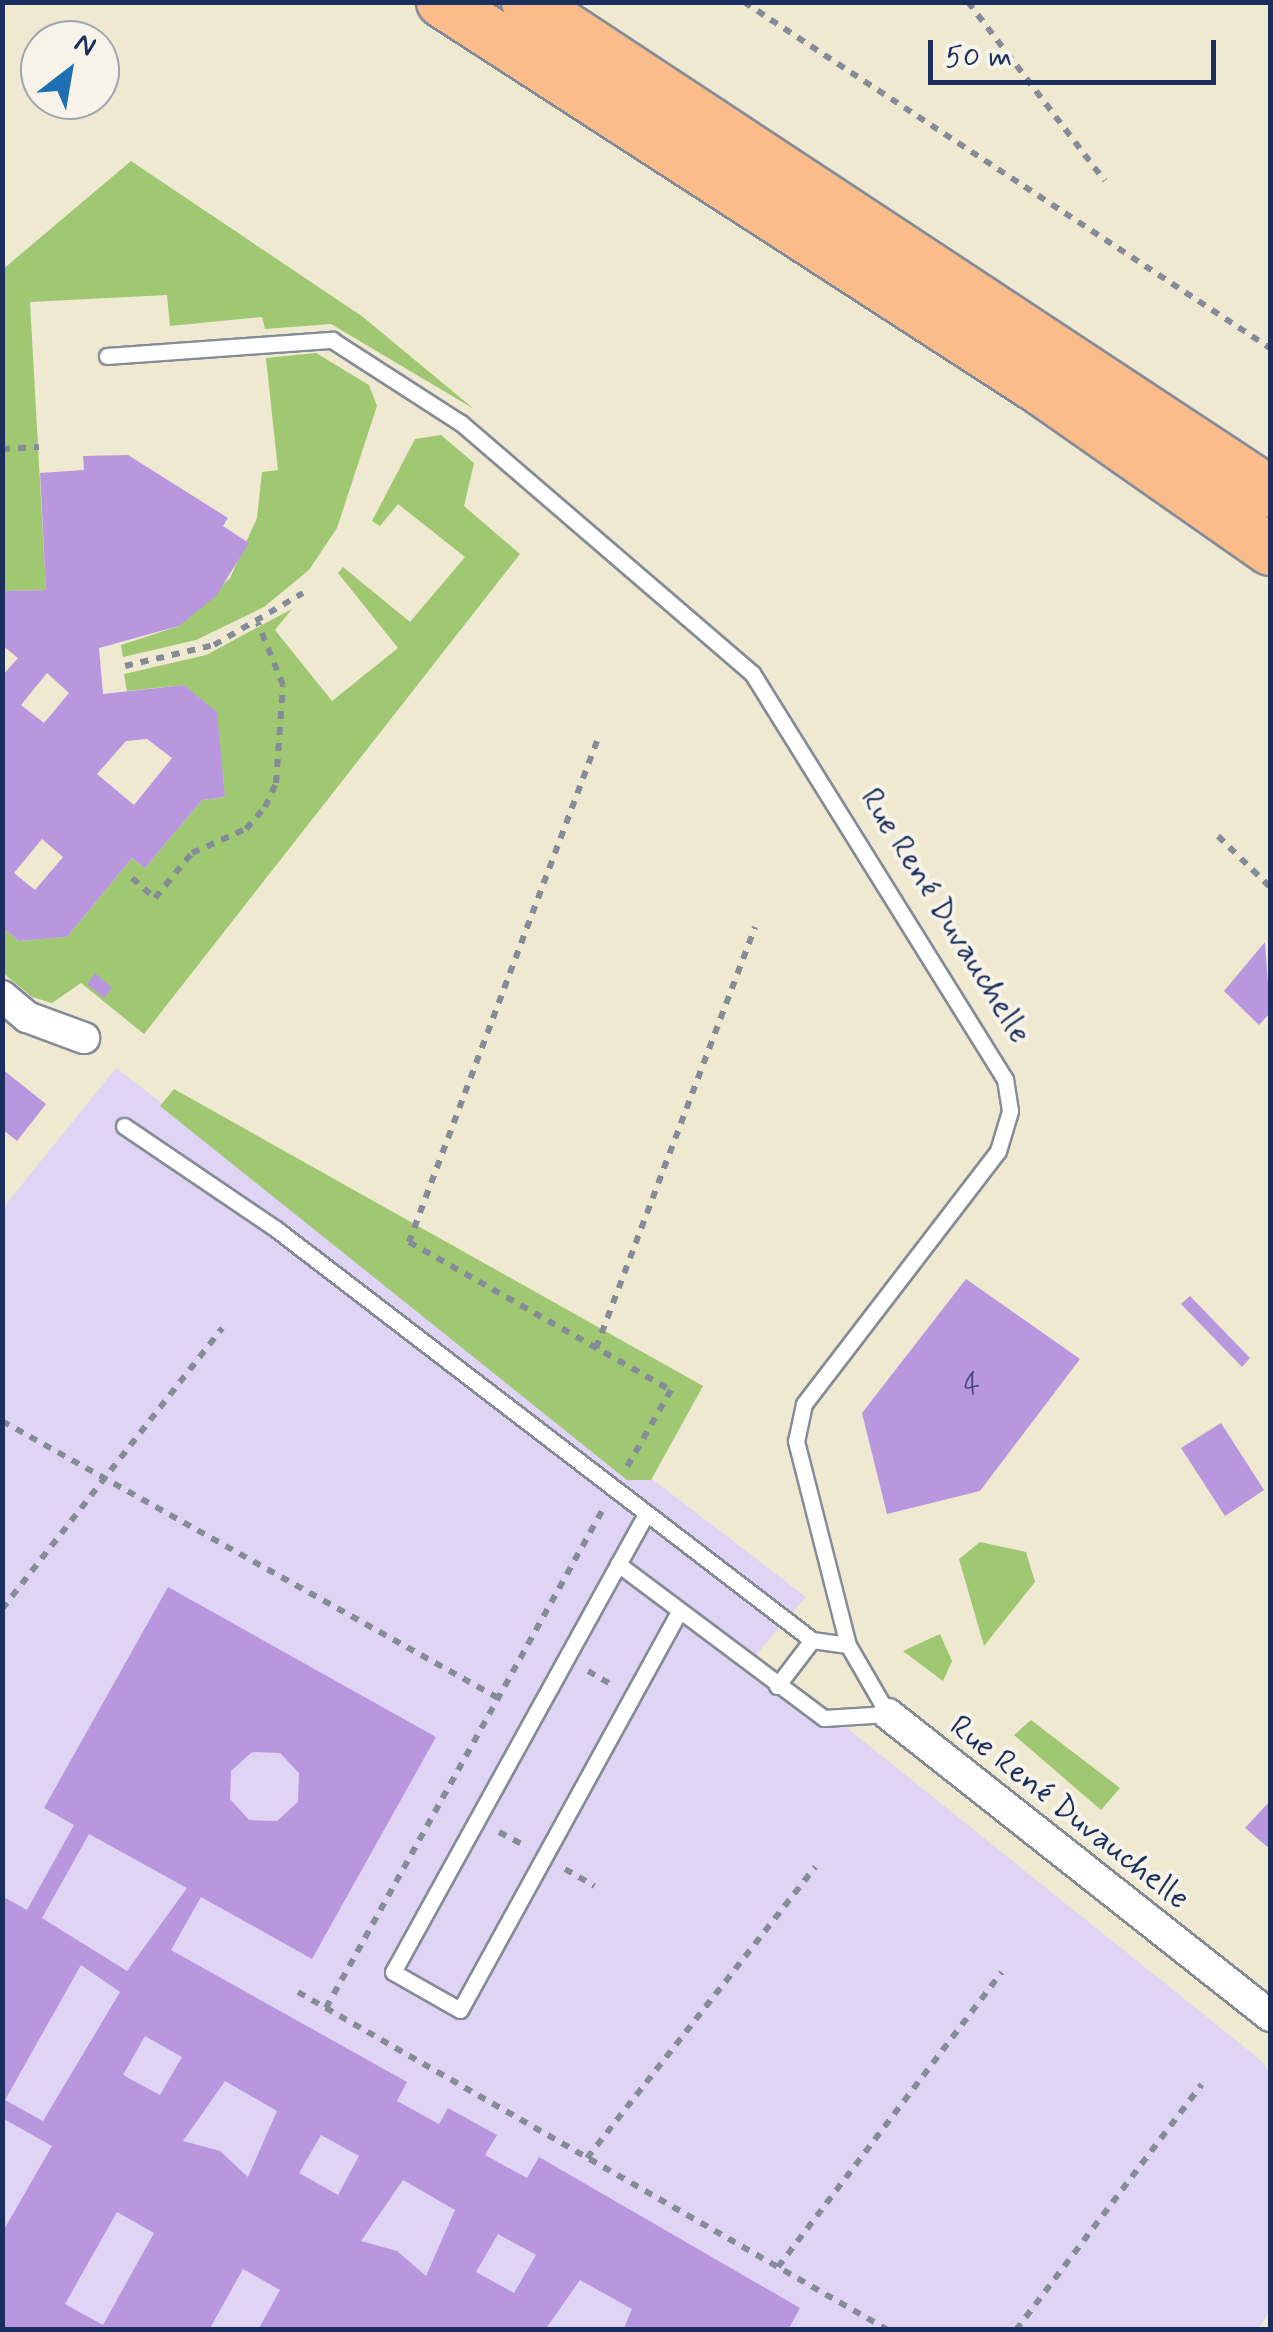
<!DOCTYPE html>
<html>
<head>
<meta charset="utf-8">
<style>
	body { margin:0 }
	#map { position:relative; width:1273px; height:2332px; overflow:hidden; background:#efe9d1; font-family:Mynerve,sans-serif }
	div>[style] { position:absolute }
	.built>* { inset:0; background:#e0d4f4 }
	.green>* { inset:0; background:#a0c772 }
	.building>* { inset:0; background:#b897df }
	.path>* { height:6px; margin-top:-3px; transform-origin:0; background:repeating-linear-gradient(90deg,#858c98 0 8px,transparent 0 16px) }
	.roads { filter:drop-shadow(2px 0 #858c98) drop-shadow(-2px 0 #858c98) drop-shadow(0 2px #858c98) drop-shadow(0 -2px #858c98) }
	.service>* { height:15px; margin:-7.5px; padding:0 7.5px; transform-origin:7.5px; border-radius:7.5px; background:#fff }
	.minor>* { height:30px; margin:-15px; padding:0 15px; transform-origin:15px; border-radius:15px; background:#fff }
	.trunk>* { height:50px; margin:-25px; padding:0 25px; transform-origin:25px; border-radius:25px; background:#fabc8b }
	span { translate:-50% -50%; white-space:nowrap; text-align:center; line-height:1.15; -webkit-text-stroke:8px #f7f3e8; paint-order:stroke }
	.number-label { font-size:28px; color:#42497e }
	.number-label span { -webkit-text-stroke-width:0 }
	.street-label { font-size:32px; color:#1b2f5e }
	.frame { position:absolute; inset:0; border:5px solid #1b2f5e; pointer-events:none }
	.north { position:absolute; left:20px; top:20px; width:100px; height:100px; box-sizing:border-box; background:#f7f3e8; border:2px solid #9fa5b1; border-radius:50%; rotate:31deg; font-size:28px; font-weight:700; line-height:40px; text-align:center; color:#1b2f5e }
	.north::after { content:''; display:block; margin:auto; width:35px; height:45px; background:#1f6fb2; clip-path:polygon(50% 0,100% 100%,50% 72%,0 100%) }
	.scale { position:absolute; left:928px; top:40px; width:288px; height:45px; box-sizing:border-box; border:5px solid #1b2f5e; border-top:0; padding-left:12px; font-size:30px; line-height:35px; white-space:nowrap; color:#1b2f5e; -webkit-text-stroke:8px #f7f3e8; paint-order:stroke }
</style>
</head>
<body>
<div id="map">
	<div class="built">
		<i style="clip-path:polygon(116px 1068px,806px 1597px,756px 1655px,1263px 2062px,1270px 2075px,1270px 2311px,1258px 2329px,3px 2329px,2px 1209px)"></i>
	</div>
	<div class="green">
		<i style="clip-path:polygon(131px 161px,363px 317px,474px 409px,331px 324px,265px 329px,262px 317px,170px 326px,167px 295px,30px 302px,46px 590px,3px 591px,2px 270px)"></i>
		<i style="clip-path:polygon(316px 353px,369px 385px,377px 406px,337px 528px,309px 570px,264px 607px,196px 640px,123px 657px,121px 645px,179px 626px,230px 578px,257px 518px,262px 472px,278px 470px,266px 358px)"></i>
		<i style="clip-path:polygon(441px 435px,474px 463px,464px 506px,520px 554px,144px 1034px,81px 983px,52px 1003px,32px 997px,3px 973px,2px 927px,19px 941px,67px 937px,132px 858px,145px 868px,202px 800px,225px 797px,216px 712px,184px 685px,127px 691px,124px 674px,206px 655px,292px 609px,275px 630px,332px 701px,398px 648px,338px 573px,343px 567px,410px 622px,465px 557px,398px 504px,380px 526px,372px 521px,415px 439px)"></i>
		<i style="clip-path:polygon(174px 1089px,703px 1386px,651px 1480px,627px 1480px,160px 1106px)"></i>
		<i style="clip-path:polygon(980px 1542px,1026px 1552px,1035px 1582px,984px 1646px,959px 1559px)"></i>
		<i style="clip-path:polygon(940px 1634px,952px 1661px,943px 1681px,903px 1651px)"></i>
		<i style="clip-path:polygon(1031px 1720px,1120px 1788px,1101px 1810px,1014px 1735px)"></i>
	</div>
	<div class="building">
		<i style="clip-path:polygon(evenodd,128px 455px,228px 518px,223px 526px,249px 543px,216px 596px,179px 626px,99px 648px,103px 694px,184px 685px,217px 712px,225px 797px,202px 800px,145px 868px,132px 858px,67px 937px,19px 941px,2px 927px,2px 676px,18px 658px,2px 645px,2px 591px,46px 590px,40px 473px,84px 470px,83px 456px,128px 455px,47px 673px,69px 693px,44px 723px,21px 705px,47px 673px,128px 455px,147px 739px,172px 758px,134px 805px,97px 774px,126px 741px,147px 739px,128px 455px,42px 839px,63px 857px,35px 890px,14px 873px,42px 839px)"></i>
		<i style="clip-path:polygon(1265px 942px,1270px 1013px,1259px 1025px,1224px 991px)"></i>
		<i style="clip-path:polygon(95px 973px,112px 988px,104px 998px,87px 984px)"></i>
		<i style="clip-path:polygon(2px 1069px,46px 1104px,17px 1141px,2px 1129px)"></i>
		<i style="clip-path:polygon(966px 1279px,1080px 1359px,980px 1491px,887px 1514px,862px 1413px)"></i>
		<i style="clip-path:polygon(1190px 1296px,1250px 1358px,1242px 1367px,1181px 1304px)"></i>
		<i style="clip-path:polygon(1221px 1423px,1264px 1490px,1225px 1516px,1181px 1448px)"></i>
		<i style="clip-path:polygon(evenodd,168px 1587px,436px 1737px,312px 1959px,201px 1897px,171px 1950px,407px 2082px,397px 2101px,439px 2124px,448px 2108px,497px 2135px,485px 2155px,527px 2178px,539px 2157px,800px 2308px,788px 2330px,623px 2330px,632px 2309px,580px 2280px,545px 2330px,258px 2330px,280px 2290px,243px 2269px,209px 2330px,2px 2330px,2px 2233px,52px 2146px,2px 2118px,2px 1896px,27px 1910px,74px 1825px,44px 1808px,168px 1587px,252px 1752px,280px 1753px,299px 1773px,298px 1802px,277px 1821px,249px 1820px,230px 1799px,231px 1771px,252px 1752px,168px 1587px,89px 1834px,187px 1888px,127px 1971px,42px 1918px,89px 1834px,168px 1587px,81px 1965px,120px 1992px,43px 2121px,5px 2100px,81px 1965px,168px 1587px,145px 2036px,182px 2057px,160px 2095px,123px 2075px,145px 2036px,168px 1587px,225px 2081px,277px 2111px,248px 2177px,220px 2151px,183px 2141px,225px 2081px,168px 1587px,321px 2135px,359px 2156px,338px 2195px,299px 2173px,321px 2135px,168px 1587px,403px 2180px,455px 2210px,426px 2276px,397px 2251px,361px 2241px,403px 2180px,168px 1587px,117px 2212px,154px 2233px,103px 2325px,65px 2304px,117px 2212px,168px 1587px,498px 2234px,536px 2255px,514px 2293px,476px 2272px,498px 2234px)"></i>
		<i style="clip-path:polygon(1270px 1801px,1270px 1849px,1245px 1828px)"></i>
	</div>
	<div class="path">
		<i style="left:744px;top:2px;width:630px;rotate:33.34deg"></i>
		<i style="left:968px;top:2px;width:225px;rotate:52.6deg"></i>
		<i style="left:2px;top:449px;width:37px;rotate:-3deg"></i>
		<i style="left:125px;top:666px;width:91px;rotate:-13.3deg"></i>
		<i style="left:214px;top:645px;width:103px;rotate:-30.3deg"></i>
		<i style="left:597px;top:741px;width:535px;rotate:110.57deg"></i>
		<i style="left:409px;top:1242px;width:301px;rotate:29.5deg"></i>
		<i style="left:671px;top:1390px;width:91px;rotate:119.7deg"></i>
		<i style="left:1218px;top:836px;width:73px;rotate:44.4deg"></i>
		<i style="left:132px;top:878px;width:30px;rotate:41deg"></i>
		<i style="left:155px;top:898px;width:58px;rotate:-50.6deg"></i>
		<i style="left:192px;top:853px;width:59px;rotate:-24deg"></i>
		<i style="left:246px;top:829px;width:29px;rotate:-49deg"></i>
		<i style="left:265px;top:807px;width:26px;rotate:-65deg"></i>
		<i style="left:276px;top:783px;width:98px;rotate:-85.9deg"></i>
		<i style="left:283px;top:685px;width:67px;rotate:-112deg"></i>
		<i style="left:596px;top:1348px;width:450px;rotate:-69.3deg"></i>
		<i style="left:2px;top:1421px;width:568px;rotate:29.18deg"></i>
		<i style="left:2px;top:1609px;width:357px;rotate:-51.9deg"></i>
		<i style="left:588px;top:1671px;width:28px;rotate:30deg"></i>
		<i style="left:499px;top:1832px;width:27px;rotate:28deg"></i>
		<i style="left:565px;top:1869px;width:34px;rotate:30deg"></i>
		<i style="left:298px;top:1992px;width:680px;rotate:29.81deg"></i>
		<i style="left:326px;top:2008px;width:568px;rotate:-60.96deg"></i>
		<i style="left:587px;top:2158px;width:370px;rotate:-51.9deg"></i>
		<i style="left:778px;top:2267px;width:370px;rotate:-52.8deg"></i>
		<i style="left:1016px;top:2330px;width:308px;rotate:-52.9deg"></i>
	</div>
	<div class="roads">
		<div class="service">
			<i style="left:107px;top:356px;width:226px;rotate:-4.1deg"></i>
			<i style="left:332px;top:340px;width:153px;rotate:32.8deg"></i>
			<i style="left:461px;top:423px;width:384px;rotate:40.7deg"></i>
			<i style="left:752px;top:673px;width:478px;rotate:58.1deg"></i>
			<i style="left:1005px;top:1079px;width:32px;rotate:81deg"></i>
			<i style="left:1010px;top:1111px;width:42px;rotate:106.7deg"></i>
			<i style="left:998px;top:1151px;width:319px;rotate:127.5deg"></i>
			<i style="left:804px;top:1404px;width:38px;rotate:102deg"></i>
			<i style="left:796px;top:1441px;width:211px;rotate:75.7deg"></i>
			<i style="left:124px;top:1126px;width:184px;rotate:34.1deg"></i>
			<i style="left:276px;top:1229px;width:675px;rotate:37.48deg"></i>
			<i style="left:812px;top:1640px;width:36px;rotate:8deg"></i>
			<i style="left:848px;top:1645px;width:80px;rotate:59.9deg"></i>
			<i style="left:646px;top:1514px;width:523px;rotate:118.92deg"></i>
			<i style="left:393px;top:1972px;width:77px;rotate:29.6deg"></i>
			<i style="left:460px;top:2010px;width:455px;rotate:-61.2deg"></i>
			<i style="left:618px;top:1564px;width:257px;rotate:36.8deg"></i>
			<i style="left:824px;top:1718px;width:64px;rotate:-3.6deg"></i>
			<i style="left:777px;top:1686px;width:58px;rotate:-52.7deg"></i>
		</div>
		<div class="minor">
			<i style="left:2px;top:996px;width:33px;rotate:40deg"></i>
			<i style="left:27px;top:1017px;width:61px;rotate:20.2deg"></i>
			<i style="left:888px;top:1714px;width:487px;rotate:38.3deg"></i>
		</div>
		<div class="trunk">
			<i style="left:442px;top:2px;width:716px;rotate:32.91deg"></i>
			<i style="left:1043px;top:391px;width:277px;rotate:35deg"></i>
			<i style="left:527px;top:2px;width:890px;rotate:33.4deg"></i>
		</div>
	</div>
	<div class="number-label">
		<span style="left:972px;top:1386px">4</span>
	</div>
	<div class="street-label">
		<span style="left:945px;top:916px;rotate:58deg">Rue René Duvauchelle</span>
		<span style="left:1069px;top:1813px;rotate:38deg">Rue René Duvauchelle</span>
	</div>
	<div class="frame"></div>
	<div class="north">N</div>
	<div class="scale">50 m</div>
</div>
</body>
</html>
